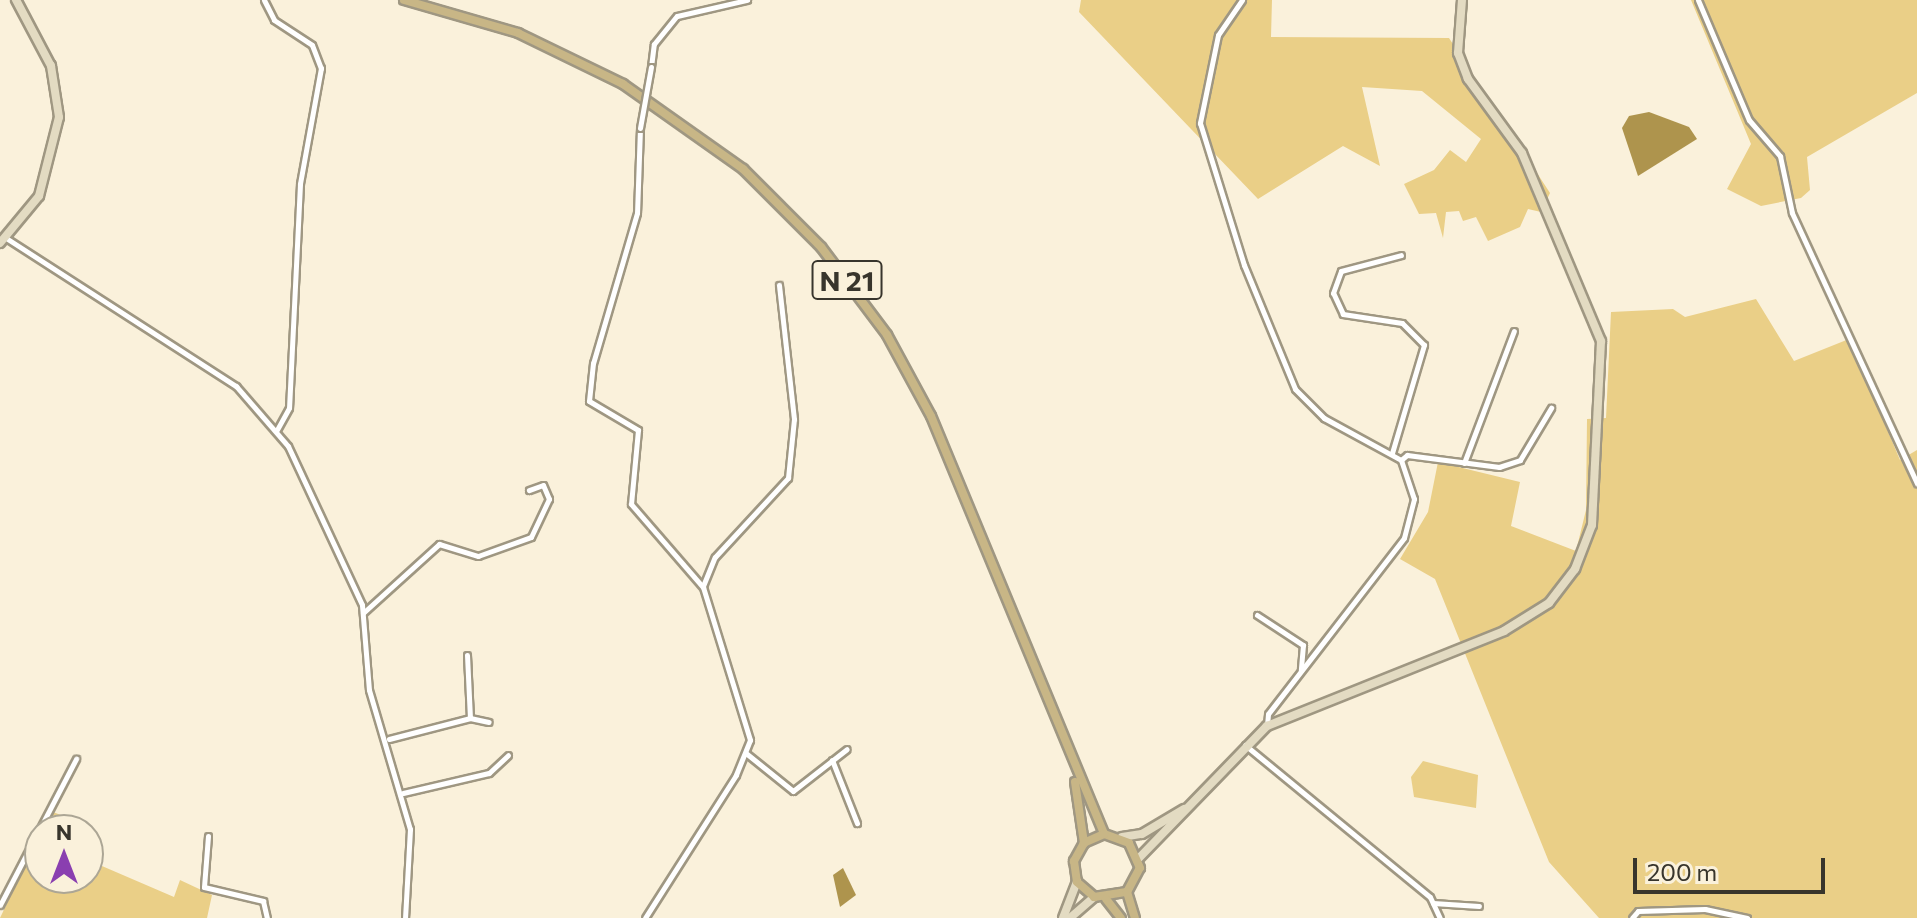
<!DOCTYPE html>
<html>
<head>
<meta charset="utf-8">
<style>
	body { margin:0 }
	#map { position:relative; width:1917px; height:918px; overflow:hidden; background:#faf1db; font-family:Commissioner,sans-serif }
	div>[style] { position:absolute }
	.green>* { inset:0; background:#eacf87 }
	.water>* { inset:0; background:#ae944d }
	.roads { filter:drop-shadow(2px 0 #9f9782) drop-shadow(-2px 0 #9f9782) drop-shadow(0 2px #9f9782) drop-shadow(0 -2px #9f9782) }
	.street>* { height:5px; margin:-2.5px; padding:0 2.5px; transform-origin:2.5px; border-radius:2.5px; background:#fff }
	.secondary>* { height:8px; margin:-4px; padding:0 4px; transform-origin:4px; border-radius:4px; background:#e3dbc2 }
	.primary>* { height:8px; margin:-4px; padding:0 4px; transform-origin:4px; border-radius:4px; background:#c8b686 }
	.bridges { filter:drop-shadow(2px 0 #9f9782) drop-shadow(-2px 0 #9f9782) drop-shadow(0 2px #9f9782) drop-shadow(0 -2px #9f9782) }
	.street-bridge>* { height:5px; margin:-2.5px; padding:0 2.5px; transform-origin:2.5px; border-radius:2.5px; background:#fff }
	span { translate:-50% -50%; white-space:nowrap; text-align:center; line-height:1.15; -webkit-text-stroke:6px #faf1db; paint-order:stroke }
	.shield-label span { padding:2px 6px; background:#faf1db; border:2px solid; border-radius:6px; -webkit-text-stroke-width:0 }
	.shield-label { font-size:28px; color:#38352c; font-weight:700 }
	.north { position:absolute; left:24px; top:814px; width:80px; height:80px; box-sizing:border-box; background:#faf1db; border:2px solid #aca695; border-radius:50%; rotate:0deg; font-size:22px; font-weight:700; line-height:32px; text-align:center; color:#38352c }
	.north::after { content:''; display:block; margin:auto; width:28px; height:36px; background:#8a3fb0; clip-path:polygon(50% 0,100% 100%,50% 72%,0 100%) }
	.scale { position:absolute; left:1633px; top:858px; width:192px; height:36px; box-sizing:border-box; border:4px solid #38352c; border-top:0; padding-left:10px; font-size:24px; line-height:28px; white-space:nowrap; color:#38352c; -webkit-text-stroke:6px #faf1db; paint-order:stroke }
</style>
</head>
<body>
<div id="map">
	<div class="green">
		<i style="clip-path:polygon(1081px 0,1272px 0,1271px 37px,1449px 38px,1550px 193px,1541px 212px,1528px 209px,1520px 227px,1488px 241px,1476px 217px,1463px 221px,1459px 211px,1446px 212px,1443px 238px,1436px 213px,1419px 214px,1404px 184px,1434px 170px,1450px 150px,1466px 162px,1481px 139px,1422px 91px,1362px 87px,1380px 166px,1343px 146px,1258px 199px,1079px 12px)"></i>
		<i style="clip-path:polygon(1691px 0,1917px 0,1917px 93px,1807px 157px,1810px 190px,1801px 198px,1761px 206px,1727px 189px,1751px 144px)"></i>
		<i style="clip-path:polygon(1756px 299px,1794px 361px,1849px 339px,1900px 460px,1917px 450px,1917px 918px,1599px 918px,1549px 862px,1435px 579px,1400px 559px,1428px 512px,1438px 462px,1520px 482px,1511px 526px,1576px 551px,1586px 510px,1587px 419px,1606px 418px,1611px 312px,1673px 309px,1685px 317px)"></i>
		<i style="clip-path:polygon(1423px 761px,1478px 775px,1476px 808px,1414px 797px,1411px 777px)"></i>
		<i style="clip-path:polygon(53px 812px,84px 824px,82px 830px,43px 830px)"></i>
		<i style="clip-path:polygon(40px 835px,40px 878px,88px 878px,88px 860px,174px 897px,180px 880px,212px 895px,207px 918px,0 918px)"></i>
	</div>
	<div class="water">
		<i style="clip-path:polygon(1649px 112px,1689px 127px,1697px 139px,1638px 176px,1622px 128px,1629px 116px)"></i>
		<i style="clip-path:polygon(843px 868px,856px 895px,840px 907px,833px 875px)"></i>
	</div>
	<div class="roads">
		<div class="street">
			<i style="left:264px;top:0;width:22px;rotate:63deg"></i>
			<i style="left:274px;top:20px;width:45px;rotate:33.3deg"></i>
			<i style="left:312px;top:45px;width:25px;rotate:69deg"></i>
			<i style="left:321px;top:68px;width:118px;rotate:100.3deg"></i>
			<i style="left:300px;top:184px;width:224px;rotate:92.8deg"></i>
			<i style="left:289px;top:408px;width:25px;rotate:119deg"></i>
			<i style="left:1242px;top:0;width:42px;rotate:124.4deg"></i>
			<i style="left:1218px;top:35px;width:90px;rotate:101.6deg"></i>
			<i style="left:1200px;top:123px;width:149px;rotate:72.8deg"></i>
			<i style="left:1244px;top:265px;width:134px;rotate:67.6deg"></i>
			<i style="left:1295px;top:389px;width:41px;rotate:45deg"></i>
			<i style="left:1324px;top:418px;width:88px;rotate:28.6deg"></i>
			<i style="left:1401px;top:460px;width:41px;rotate:71.6deg"></i>
			<i style="left:1414px;top:499px;width:40px;rotate:104.4deg"></i>
			<i style="left:1404px;top:538px;width:222px;rotate:127.7deg"></i>
			<i style="left:1268px;top:714px;width:12px;rotate:95deg"></i>
			<i style="left:1698px;top:0;width:130px;rotate:67deg"></i>
			<i style="left:1749px;top:120px;width:48px;rotate:49.3deg"></i>
			<i style="left:1780px;top:156px;width:58px;rotate:78.1deg"></i>
			<i style="left:1792px;top:213px;width:298px;rotate:65.2deg"></i>
			<i style="left:651px;top:67px;width:23px;rotate:-83deg"></i>
			<i style="left:654px;top:44px;width:36px;rotate:-51deg"></i>
			<i style="left:677px;top:16px;width:72px;rotate:-12.9deg"></i>
			<i style="left:640px;top:128px;width:85px;rotate:92deg"></i>
			<i style="left:637px;top:213px;width:156px;rotate:106.3deg"></i>
			<i style="left:593px;top:363px;width:38px;rotate:96deg"></i>
			<i style="left:589px;top:401px;width:57px;rotate:30.6deg"></i>
			<i style="left:638px;top:430px;width:74px;rotate:95.4deg"></i>
			<i style="left:631px;top:504px;width:110px;rotate:49.1deg"></i>
			<i style="left:703px;top:587px;width:160px;rotate:72.9deg"></i>
			<i style="left:750px;top:740px;width:38px;rotate:112deg"></i>
			<i style="left:736px;top:775px;width:169px;rotate:122.5deg"></i>
			<i style="left:6px;top:238px;width:274px;rotate:32.8deg"></i>
			<i style="left:236px;top:386px;width:79px;rotate:49.1deg"></i>
			<i style="left:288px;top:446px;width:175px;rotate:65deg"></i>
			<i style="left:362px;top:605px;width:85px;rotate:85.3deg"></i>
			<i style="left:369px;top:690px;width:145px;rotate:73.6deg"></i>
			<i style="left:410px;top:829px;width:89px;rotate:93.2deg"></i>
			<i style="left:1392px;top:453px;width:113px;rotate:-73.5deg"></i>
			<i style="left:1424px;top:345px;width:31px;rotate:-135deg"></i>
			<i style="left:1402px;top:323px;width:60px;rotate:-171.3deg"></i>
			<i style="left:1343px;top:314px;width:23px;rotate:-115deg"></i>
			<i style="left:1333px;top:293px;width:23px;rotate:-70deg"></i>
			<i style="left:1341px;top:271px;width:62px;rotate:-14.9deg"></i>
			<i style="left:1401px;top:460px;width:8px;rotate:-40deg"></i>
			<i style="left:1407px;top:455px;width:93px;rotate:7.4deg"></i>
			<i style="left:1499px;top:467px;width:22px;rotate:-18deg"></i>
			<i style="left:1520px;top:460px;width:61px;rotate:-59.2deg"></i>
			<i style="left:1464px;top:463px;width:141px;rotate:-69.3deg"></i>
			<i style="left:703px;top:586px;width:31px;rotate:-68deg"></i>
			<i style="left:715px;top:557px;width:108px;rotate:-47.3deg"></i>
			<i style="left:788px;top:478px;width:59px;rotate:-84.2deg"></i>
			<i style="left:794px;top:419px;width:135px;rotate:-96.4deg"></i>
			<i style="left:363px;top:613px;width:103px;rotate:-42.2deg"></i>
			<i style="left:439px;top:544px;width:41px;rotate:17.1deg"></i>
			<i style="left:478px;top:556px;width:56px;rotate:-19.7deg"></i>
			<i style="left:531px;top:537px;width:42px;rotate:-64.7deg"></i>
			<i style="left:549px;top:499px;width:15px;rotate:-113deg"></i>
			<i style="left:543px;top:485px;width:15px;rotate:160deg"></i>
			<i style="left:1257px;top:615px;width:55px;rotate:33.1deg"></i>
			<i style="left:1303px;top:645px;width:25px;rotate:95deg"></i>
			<i style="left:467px;top:655px;width:63px;rotate:87.3deg"></i>
			<i style="left:389px;top:739px;width:84px;rotate:-14.5deg"></i>
			<i style="left:470px;top:718px;width:19px;rotate:12deg"></i>
			<i style="left:1245px;top:745px;width:239px;rotate:39.4deg"></i>
			<i style="left:1430px;top:897px;width:23px;rotate:65deg"></i>
			<i style="left:747px;top:754px;width:59px;rotate:38.8deg"></i>
			<i style="left:793px;top:791px;width:68px;rotate:-37.9deg"></i>
			<i style="left:832px;top:760px;width:68px;rotate:68.4deg"></i>
			<i style="left:403px;top:793px;width:88px;rotate:-13.1deg"></i>
			<i style="left:489px;top:773px;width:26px;rotate:-43deg"></i>
			<i style="left:208px;top:836px;width:51px;rotate:94.5deg"></i>
			<i style="left:204px;top:887px;width:61px;rotate:13.3deg"></i>
			<i style="left:263px;top:901px;width:17px;rotate:77deg"></i>
			<i style="left:1433px;top:903px;width:46px;rotate:3.7deg"></i>
			<i style="left:0;top:905px;width:165px;rotate:-62.5deg"></i>
			<i style="left:1632px;top:918px;width:9px;rotate:-49deg"></i>
			<i style="left:1638px;top:911px;width:67px;rotate:-1.7deg"></i>
			<i style="left:1705px;top:909px;width:43px;rotate:12.1deg"></i>
		</div>
		<div class="secondary">
			<i style="left:0;top:243px;width:61px;rotate:-50.3deg"></i>
			<i style="left:39px;top:196px;width:81px;rotate:-75.8deg"></i>
			<i style="left:59px;top:117px;width:52px;rotate:-98.9deg"></i>
			<i style="left:51px;top:66px;width:75px;rotate:-117.9deg"></i>
			<i style="left:1122px;top:837px;width:20px;rotate:-9deg"></i>
			<i style="left:1142px;top:834px;width:49px;rotate:-30.8deg"></i>
			<i style="left:1139px;top:858px;width:184px;rotate:-45.9deg"></i>
			<i style="left:1267px;top:726px;width:255px;rotate:-21.8deg"></i>
			<i style="left:1504px;top:631px;width:53px;rotate:-31.9deg"></i>
			<i style="left:1549px;top:603px;width:43px;rotate:-52.6deg"></i>
			<i style="left:1575px;top:569px;width:47px;rotate:-68.9deg"></i>
			<i style="left:1592px;top:525px;width:184px;rotate:-87.2deg"></i>
			<i style="left:1601px;top:341px;width:204px;rotate:-112.8deg"></i>
			<i style="left:1522px;top:153px;width:92px;rotate:-126.1deg"></i>
			<i style="left:1468px;top:79px;width:28px;rotate:-111deg"></i>
			<i style="left:1458px;top:53px;width:53px;rotate:-85.7deg"></i>
			<i style="left:1063px;top:918px;width:39px;rotate:-69deg"></i>
			<i style="left:1070px;top:918px;width:32px;rotate:-41deg"></i>
		</div>
		<div class="primary">
			<i style="left:404px;top:0;width:119px;rotate:16.1deg"></i>
			<i style="left:518px;top:33px;width:117px;rotate:25.9deg"></i>
			<i style="left:623px;top:84px;width:147px;rotate:35.3deg"></i>
			<i style="left:743px;top:169px;width:110px;rotate:45deg"></i>
			<i style="left:821px;top:247px;width:110px;rotate:53.1deg"></i>
			<i style="left:887px;top:335px;width:92px;rotate:61.5deg"></i>
			<i style="left:931px;top:416px;width:452px;rotate:67.5deg"></i>
			<i style="left:1075px;top:782px;width:62px;rotate:81.6deg"></i>
			<i style="left:1084px;top:843px;width:21px;rotate:119deg"></i>
			<i style="left:1074px;top:861px;width:21px;rotate:82deg"></i>
			<i style="left:1077px;top:882px;width:23px;rotate:41deg"></i>
			<i style="left:1094px;top:897px;width:33px;rotate:-9deg"></i>
			<i style="left:1127px;top:892px;width:27px;rotate:-62deg"></i>
			<i style="left:1140px;top:868px;width:27px;rotate:-114deg"></i>
			<i style="left:1129px;top:843px;width:27px;rotate:-160deg"></i>
			<i style="left:1104px;top:834px;width:22px;rotate:156deg"></i>
			<i style="left:1127px;top:892px;width:27px;rotate:73deg"></i>
			<i style="left:1106px;top:899px;width:24px;rotate:52deg"></i>
		</div>
	</div>
	<div class="bridges">
		<div class="street-bridge">
			<i style="left:640px;top:128px;width:62px;rotate:-79.8deg"></i>
		</div>
	</div>
	<div class="shield-label">
		<span style="left:847px;top:280px">N 21</span>
	</div>
	<div class="north">N</div>
	<div class="scale">200 m</div>
</div>
</body>
</html>
